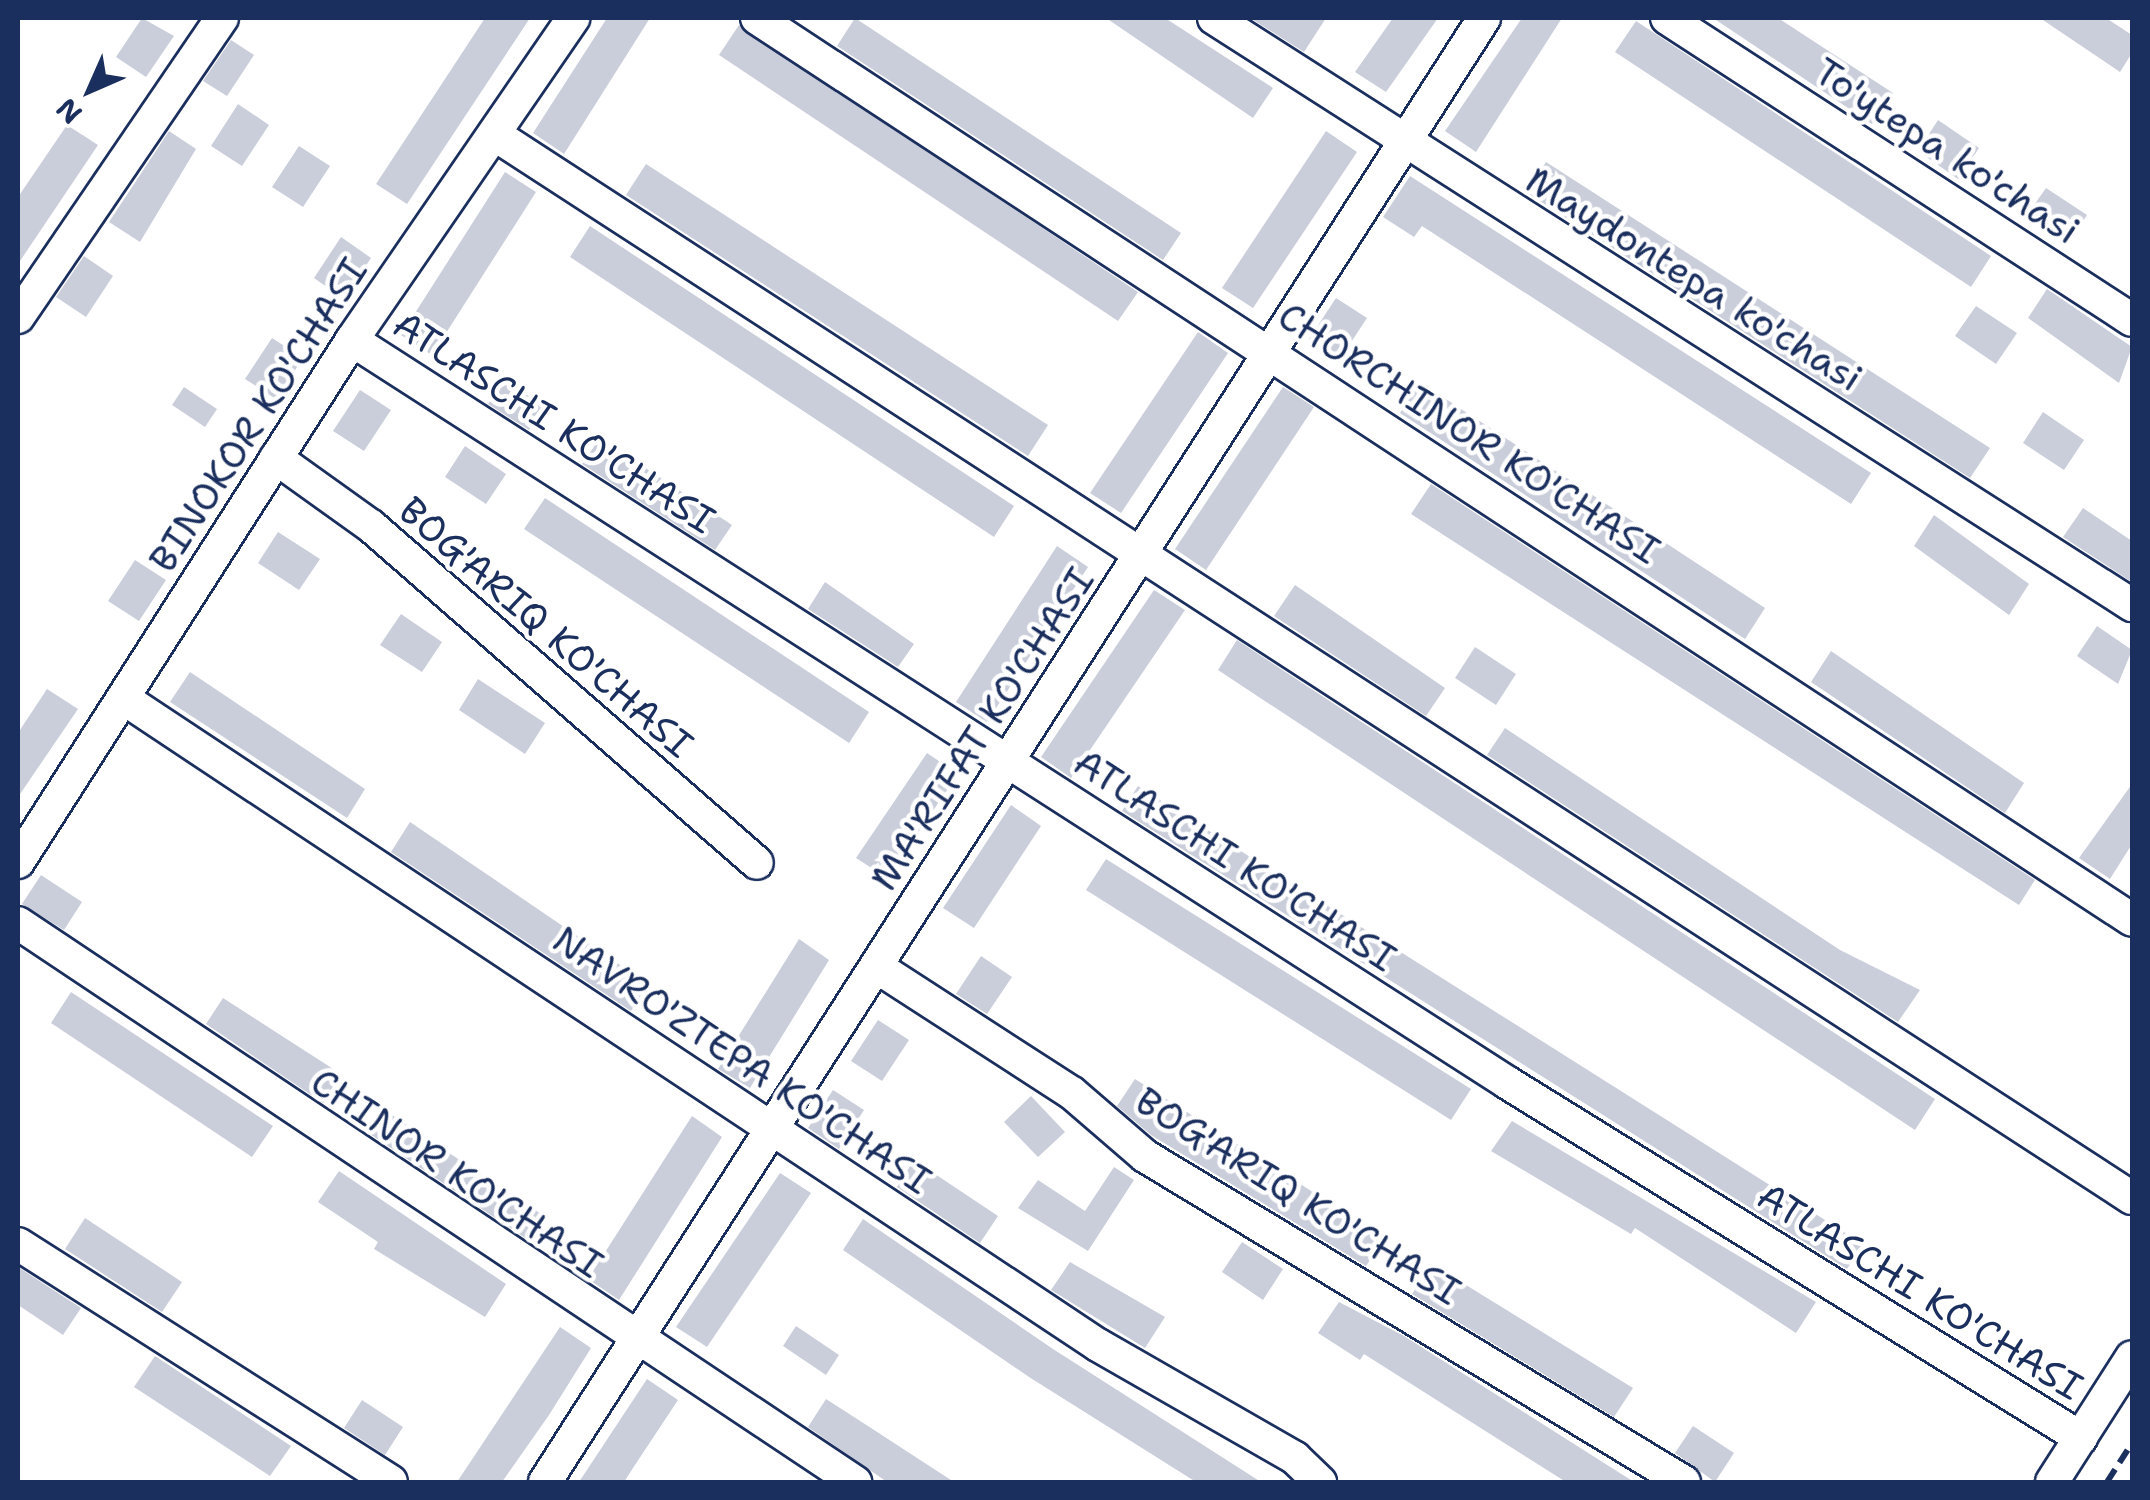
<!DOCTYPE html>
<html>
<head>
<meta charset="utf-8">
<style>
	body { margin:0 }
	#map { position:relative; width:2150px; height:1500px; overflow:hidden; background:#fff; font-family:"Shantell Sans",sans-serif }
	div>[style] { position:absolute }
	.building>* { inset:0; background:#caceda }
	.roads { filter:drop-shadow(2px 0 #1b2f5e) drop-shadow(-2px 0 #1b2f5e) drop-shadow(0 2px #1b2f5e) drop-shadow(0 -2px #1b2f5e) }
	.minor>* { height:32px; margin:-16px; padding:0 16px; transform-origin:16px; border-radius:16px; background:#fff }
	.rail>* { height:6px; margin-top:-3px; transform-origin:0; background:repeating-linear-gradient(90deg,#1b2f5e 0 15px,transparent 0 23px) }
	span { translate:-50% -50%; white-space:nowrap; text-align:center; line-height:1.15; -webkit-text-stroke:9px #fff; paint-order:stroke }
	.street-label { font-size:38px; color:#1b2f5e }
	.frame { position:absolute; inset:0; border:20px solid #1b2f5e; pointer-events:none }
	.north { position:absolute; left:40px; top:40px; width:100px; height:100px; -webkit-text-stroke:8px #fff; paint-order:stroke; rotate:225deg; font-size:28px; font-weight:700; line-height:40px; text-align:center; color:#1b2f5e }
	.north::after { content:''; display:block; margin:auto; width:35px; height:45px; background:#1b2f5e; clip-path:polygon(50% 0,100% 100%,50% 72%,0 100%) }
</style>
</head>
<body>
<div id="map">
	<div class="building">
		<i style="clip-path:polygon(142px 18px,174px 36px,146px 77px,116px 57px)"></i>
		<i style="clip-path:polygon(485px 18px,530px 18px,407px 204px,376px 184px)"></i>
		<i style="clip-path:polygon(607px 18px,650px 18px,564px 154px,533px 133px)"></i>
		<i style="clip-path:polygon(855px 18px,1181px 233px,1163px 260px,837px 46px)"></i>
		<i style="clip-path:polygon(1106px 18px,1165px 18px,1273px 88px,1253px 118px)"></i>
		<i style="clip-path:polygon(1250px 18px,1326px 18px,1304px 52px)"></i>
		<i style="clip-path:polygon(1393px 18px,1438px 18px,1386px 92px,1355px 72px)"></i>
		<i style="clip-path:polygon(1522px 18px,1562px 18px,1476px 152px,1445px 131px)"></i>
		<i style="clip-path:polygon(1713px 18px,1778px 18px,1893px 93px,1872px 124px)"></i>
		<i style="clip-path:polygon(2040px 18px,2106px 18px,2132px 35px,2132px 53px,2120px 72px)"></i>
		<i style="clip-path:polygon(1636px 21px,1991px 256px,1971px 287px,1615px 52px)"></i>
		<i style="clip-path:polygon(739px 25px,1138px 292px,1118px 321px,719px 55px)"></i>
		<i style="clip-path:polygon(231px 40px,254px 55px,227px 96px,203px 81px)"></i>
		<i style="clip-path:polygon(238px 104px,269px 125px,242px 166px,211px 146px)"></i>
		<i style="clip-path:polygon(1938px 120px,1979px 148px,1958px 179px,1918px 151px)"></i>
		<i style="clip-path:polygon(67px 125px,98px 145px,18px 264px,18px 197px)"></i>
		<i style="clip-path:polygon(169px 131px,196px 149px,140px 242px,109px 222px)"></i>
		<i style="clip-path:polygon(1326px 131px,1357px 152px,1253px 308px,1222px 288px)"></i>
		<i style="clip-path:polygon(299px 146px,330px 166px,303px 207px,272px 187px)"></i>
		<i style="clip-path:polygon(1546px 162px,1990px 448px,1970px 478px,1526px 192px)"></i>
		<i style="clip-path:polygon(646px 164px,1048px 425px,1028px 456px,626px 195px)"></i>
		<i style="clip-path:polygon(505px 172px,536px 192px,432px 355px,401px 335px)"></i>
		<i style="clip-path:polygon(1410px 176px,1871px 473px,1851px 504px,1422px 226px,1414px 237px,1383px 217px)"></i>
		<i style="clip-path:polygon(2046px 188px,2087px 215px,2067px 246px,2025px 218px)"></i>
		<i style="clip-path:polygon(590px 226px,1014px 506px,994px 537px,570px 257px)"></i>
		<i style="clip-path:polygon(341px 237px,371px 258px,344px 299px,314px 278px)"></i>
		<i style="clip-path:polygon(84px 256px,113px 276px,86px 317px,56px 297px)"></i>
		<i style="clip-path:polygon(2047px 289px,2132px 347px,2119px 383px,2028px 318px)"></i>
		<i style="clip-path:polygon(1336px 298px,1367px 318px,1340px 359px,1309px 339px)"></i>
		<i style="clip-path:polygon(1976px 306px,2017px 333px,1996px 364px,1955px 336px)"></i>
		<i style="clip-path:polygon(1198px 332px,1228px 353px,1121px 513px,1090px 493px)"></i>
		<i style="clip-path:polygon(272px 338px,303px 358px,276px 399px,245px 379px)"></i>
		<i style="clip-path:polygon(504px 380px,545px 407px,529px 430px,488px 404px)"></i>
		<i style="clip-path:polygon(1420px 382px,1765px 608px,1745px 639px,1400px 413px)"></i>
		<i style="clip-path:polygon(184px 387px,217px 409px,205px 427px,172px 405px)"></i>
		<i style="clip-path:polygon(1283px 387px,1314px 407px,1206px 570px,1175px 549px)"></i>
		<i style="clip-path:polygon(360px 390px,391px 410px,364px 451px,333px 431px)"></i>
		<i style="clip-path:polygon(2043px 412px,2084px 440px,2064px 470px,2023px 443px)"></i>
		<i style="clip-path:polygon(600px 438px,732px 525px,715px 550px,582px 464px)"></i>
		<i style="clip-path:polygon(465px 446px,506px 474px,486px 504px,445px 477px)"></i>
		<i style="clip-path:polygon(1431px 484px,2035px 880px,2019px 905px,1411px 514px)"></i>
		<i style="clip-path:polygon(545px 498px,869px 712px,849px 743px,524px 529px)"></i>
		<i style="clip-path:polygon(2083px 508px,2132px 541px,2132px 582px,2063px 537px)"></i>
		<i style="clip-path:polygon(1934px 515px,2029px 584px,2009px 615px,1914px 546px)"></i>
		<i style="clip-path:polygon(278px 532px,320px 559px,299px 590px,258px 563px)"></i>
		<i style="clip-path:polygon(1057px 546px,1088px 567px,987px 722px,956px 702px)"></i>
		<i style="clip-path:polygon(135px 560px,166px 580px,139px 621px,108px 601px)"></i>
		<i style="clip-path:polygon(825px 582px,914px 644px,898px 667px,808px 609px)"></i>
		<i style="clip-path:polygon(1295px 585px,1445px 688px,1426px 716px,1274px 616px)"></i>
		<i style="clip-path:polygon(1154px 590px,1185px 610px,1071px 778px,1041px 757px)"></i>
		<i style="clip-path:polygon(401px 614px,442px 642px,422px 672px,380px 645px)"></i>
		<i style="clip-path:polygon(2097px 626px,2132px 650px,2118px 684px,2077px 656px)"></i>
		<i style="clip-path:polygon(1237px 640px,1935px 1099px,1915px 1130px,1218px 670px)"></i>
		<i style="clip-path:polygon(1475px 647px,1516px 674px,1496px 705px,1455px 678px)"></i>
		<i style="clip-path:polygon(1831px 651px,2024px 783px,2005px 813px,1811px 682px)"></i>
		<i style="clip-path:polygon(190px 672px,365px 789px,347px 818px,170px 702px)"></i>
		<i style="clip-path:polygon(478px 679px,545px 723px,525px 754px,459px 710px)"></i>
		<i style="clip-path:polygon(47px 689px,78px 709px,18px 797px,18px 733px)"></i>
		<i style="clip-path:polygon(1505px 728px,1840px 950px,1920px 990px,1898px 1022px,1487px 755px)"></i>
		<i style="clip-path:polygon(927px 753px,958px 774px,887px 878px,856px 858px)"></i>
		<i style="clip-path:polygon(2132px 784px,2132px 844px,2110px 879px,2079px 858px)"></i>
		<i style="clip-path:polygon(1138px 786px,1863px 1244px,1847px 1269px,1122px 811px)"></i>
		<i style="clip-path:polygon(1011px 805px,1041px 826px,974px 928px,943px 908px)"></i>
		<i style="clip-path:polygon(410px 822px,648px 984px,631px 1011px,391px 852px)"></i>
		<i style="clip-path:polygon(1106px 859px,1471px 1089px,1451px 1120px,1086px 890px)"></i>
		<i style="clip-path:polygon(41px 875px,82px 902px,64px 930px,22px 904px)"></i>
		<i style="clip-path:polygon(799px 939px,829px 960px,750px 1088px,718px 1069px)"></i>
		<i style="clip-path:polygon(981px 956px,1012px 977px,987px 1014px,956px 994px)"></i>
		<i style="clip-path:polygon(71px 992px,273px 1126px,252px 1157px,51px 1023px)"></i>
		<i style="clip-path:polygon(223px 998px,341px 1074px,323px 1103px,206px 1024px)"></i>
		<i style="clip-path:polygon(878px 1020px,909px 1040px,882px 1081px,851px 1061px)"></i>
		<i style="clip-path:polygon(1135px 1079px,1385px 1238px,1366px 1266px,1151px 1135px,1117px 1106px)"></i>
		<i style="clip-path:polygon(833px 1090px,864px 1110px,839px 1149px,808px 1128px)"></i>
		<i style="clip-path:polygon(1031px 1096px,1065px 1132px,1038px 1157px,1004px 1122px)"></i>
		<i style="clip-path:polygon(386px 1111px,547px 1218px,531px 1242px,370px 1134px)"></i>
		<i style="clip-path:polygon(692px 1116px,722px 1137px,619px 1300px,588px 1279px)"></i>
		<i style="clip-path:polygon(1512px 1121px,1816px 1302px,1796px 1333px,1635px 1228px,1631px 1234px,1491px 1151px)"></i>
		<i style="clip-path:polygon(914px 1160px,998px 1216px,980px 1243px,897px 1187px)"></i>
		<i style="clip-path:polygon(1114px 1167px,1134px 1180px,1088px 1251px,1018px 1208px,1038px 1180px,1085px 1211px)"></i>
		<i style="clip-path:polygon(339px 1171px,506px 1284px,485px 1317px,374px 1249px,378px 1242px,318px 1202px)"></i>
		<i style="clip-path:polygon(780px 1173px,811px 1193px,707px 1347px,676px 1327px)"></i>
		<i style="clip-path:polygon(85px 1218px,182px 1282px,162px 1312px,65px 1249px)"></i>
		<i style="clip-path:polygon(863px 1219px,1053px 1349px,1261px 1482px,1196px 1482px,1029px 1377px,843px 1250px)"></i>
		<i style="clip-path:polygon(1242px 1242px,1283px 1269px,1263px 1300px,1222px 1272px)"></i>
		<i style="clip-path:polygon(1070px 1262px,1165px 1317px,1145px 1348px,1051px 1290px)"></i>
		<i style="clip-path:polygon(1432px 1264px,1633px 1388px,1614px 1417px,1412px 1294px)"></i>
		<i style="clip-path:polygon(18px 1267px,81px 1308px,63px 1335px,18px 1305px)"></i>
		<i style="clip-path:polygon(1339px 1302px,1404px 1336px,1634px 1482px,1566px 1482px,1364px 1354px,1360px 1360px,1318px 1333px)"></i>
		<i style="clip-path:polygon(796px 1326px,839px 1355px,826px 1375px,783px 1346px)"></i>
		<i style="clip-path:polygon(560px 1327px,591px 1348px,549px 1415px,502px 1482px,457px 1482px)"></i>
		<i style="clip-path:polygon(155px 1356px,291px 1446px,270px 1476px,134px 1387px)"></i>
		<i style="clip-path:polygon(647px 1379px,678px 1400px,633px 1468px,624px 1482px,579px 1482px)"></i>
		<i style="clip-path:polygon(826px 1399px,871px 1428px,954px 1482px,887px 1482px,808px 1427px)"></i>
		<i style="clip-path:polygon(362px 1400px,403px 1427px,385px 1455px,344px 1428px)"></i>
		<i style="clip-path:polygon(1693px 1426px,1734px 1453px,1715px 1482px,1675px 1453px)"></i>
	</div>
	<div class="roads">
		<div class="minor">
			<i style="left:757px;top:18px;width:1644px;rotate:33.26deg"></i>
			<i style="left:1214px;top:18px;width:1090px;rotate:32.6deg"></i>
			<i style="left:1667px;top:18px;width:554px;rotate:33deg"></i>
			<i style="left:494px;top:134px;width:1953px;rotate:33.01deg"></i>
			<i style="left:18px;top:317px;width:362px;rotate:-55.7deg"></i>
			<i style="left:352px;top:340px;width:1374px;rotate:32.73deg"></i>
			<i style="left:1508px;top:1083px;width:674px;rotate:31.78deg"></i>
			<i style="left:276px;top:458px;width:117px;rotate:35.6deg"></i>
			<i style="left:371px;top:526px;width:512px;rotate:41.12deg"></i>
			<i style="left:123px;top:698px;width:1170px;rotate:33.57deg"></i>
			<i style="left:1098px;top:1345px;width:227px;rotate:29.8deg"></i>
			<i style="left:1295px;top:1458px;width:35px;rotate:44deg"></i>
			<i style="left:18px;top:862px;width:620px;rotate:-57.39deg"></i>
			<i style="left:352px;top:340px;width:391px;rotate:-55.5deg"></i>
			<i style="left:18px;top:923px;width:1007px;rotate:33.74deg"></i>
			<i style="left:877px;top:967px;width:232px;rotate:32.9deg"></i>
			<i style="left:1072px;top:1093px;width:96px;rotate:40.8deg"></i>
			<i style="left:1145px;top:1156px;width:630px;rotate:31.17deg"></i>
			<i style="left:18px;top:1244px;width:442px;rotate:32.5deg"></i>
			<i style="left:545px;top:1482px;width:1739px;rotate:-57.32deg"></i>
			<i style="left:2052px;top:1482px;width:148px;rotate:-57.4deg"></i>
		</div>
	</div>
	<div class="rail">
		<i style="left:2107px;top:1482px;width:46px;rotate:-57.3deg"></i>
	</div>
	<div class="street-label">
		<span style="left:1947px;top:151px;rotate:33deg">To'ytepa ko'chasi</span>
		<span style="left:1694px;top:279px;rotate:32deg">Maydontepa ko'chasi</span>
		<span style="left:258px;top:415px;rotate:-57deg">BINOKOR KO'CHASI</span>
		<span style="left:554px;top:422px;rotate:33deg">ATLASCHI KO'CHASI</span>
		<span style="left:1469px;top:433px;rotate:33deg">CHORCHINOR KO'CHASI</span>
		<span style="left:546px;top:627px;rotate:41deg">BOG'ARIQ KO'CHASI</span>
		<span style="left:982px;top:729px;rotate:-57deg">MA'RIFAT KO'CHASI</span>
		<span style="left:1235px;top:860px;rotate:33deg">ATLASCHI KO'CHASI</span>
		<span style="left:742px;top:1060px;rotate:34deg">NAVRO'ZTEPA KO'CHASI</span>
		<span style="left:457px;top:1173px;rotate:34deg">CHINOR KO'CHASI</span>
		<span style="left:1298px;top:1196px;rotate:32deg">BOG'ARIQ KO'CHASI</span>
		<span style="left:1920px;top:1291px;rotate:32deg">ATLASCHI KO'CHASI</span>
	</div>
	<div class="frame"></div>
	<div class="north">N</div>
</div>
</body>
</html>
